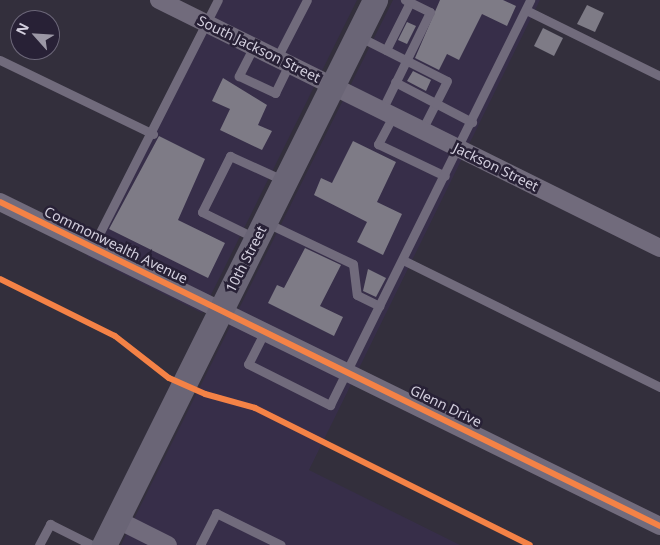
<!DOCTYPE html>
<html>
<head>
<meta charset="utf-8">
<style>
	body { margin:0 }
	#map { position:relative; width:660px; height:545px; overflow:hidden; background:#332f3c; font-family:"Noto Sans",sans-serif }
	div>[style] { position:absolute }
	.built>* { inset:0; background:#372e49 }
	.building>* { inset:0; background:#7e7b86 }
	.lane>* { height:9px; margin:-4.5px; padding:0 4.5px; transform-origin:4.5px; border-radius:4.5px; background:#716b7c }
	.street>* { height:18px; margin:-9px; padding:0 9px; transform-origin:9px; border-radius:9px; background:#716b7c }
	.secondary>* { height:25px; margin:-12.5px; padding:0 12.5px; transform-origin:12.5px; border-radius:12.5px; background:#6a6576 }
	.cycleway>* { height:6px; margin:-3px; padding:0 3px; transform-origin:3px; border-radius:3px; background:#f48246 }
	span { translate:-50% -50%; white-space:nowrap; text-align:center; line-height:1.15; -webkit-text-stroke:5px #282136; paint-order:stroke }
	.street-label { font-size:14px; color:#d3cfde }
	.north { position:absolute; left:10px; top:10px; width:50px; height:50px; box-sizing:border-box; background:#282136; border:1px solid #6c6779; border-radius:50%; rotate:296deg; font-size:14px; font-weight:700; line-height:20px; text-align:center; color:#d3cfde }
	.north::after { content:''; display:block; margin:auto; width:18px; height:22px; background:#9b97a5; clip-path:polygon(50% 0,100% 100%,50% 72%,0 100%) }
</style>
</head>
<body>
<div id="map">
	<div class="built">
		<i style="clip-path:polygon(214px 0,357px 0,202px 313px,87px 256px)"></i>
		<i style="clip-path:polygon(393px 0,540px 0,309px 470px,460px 545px,121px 545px)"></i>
	</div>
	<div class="building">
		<i style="clip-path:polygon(440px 0,503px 0,516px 6px,507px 26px,482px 14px,459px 60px,447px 54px,439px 70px,415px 58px)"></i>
		<i style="clip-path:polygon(587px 5px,604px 13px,595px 32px,577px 24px)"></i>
		<i style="clip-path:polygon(407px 22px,416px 26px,407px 44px,398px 40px)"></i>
		<i style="clip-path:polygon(543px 28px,563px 38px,554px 56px,534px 46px)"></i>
		<i style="clip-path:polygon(413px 71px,431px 80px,426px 91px,407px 81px)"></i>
		<i style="clip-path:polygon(223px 78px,267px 105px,258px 125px,272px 131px,262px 150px,220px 130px,230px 109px,212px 101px)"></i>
		<i style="clip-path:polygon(159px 136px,205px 159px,178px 220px,225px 243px,208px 278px,109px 229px)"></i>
		<i style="clip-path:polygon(353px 141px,396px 162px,377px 202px,402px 214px,383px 255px,357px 242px,367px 222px,314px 195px,321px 178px,332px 183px)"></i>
		<i style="clip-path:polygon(305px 248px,341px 265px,320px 306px,343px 317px,334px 336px,268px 303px,277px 285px,284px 288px)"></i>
		<i style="clip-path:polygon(368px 269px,386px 278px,376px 297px,363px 291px)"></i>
	</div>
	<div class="lane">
		<i style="left:526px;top:10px;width:149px;rotate:26.2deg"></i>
		<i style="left:360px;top:37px;width:97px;rotate:26.8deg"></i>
		<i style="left:447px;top:81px;width:55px;rotate:117deg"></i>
		<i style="left:254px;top:46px;width:34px;rotate:117deg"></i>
		<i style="left:239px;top:76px;width:40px;rotate:25deg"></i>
		<i style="left:275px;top:93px;width:32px;rotate:-64deg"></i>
		<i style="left:386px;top:50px;width:54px;rotate:-63.4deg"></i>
		<i style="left:277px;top:58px;width:65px;rotate:-62.7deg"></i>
		<i style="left:0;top:60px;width:170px;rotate:25.8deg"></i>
		<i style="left:395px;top:82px;width:87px;rotate:27.5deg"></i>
		<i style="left:382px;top:110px;width:109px;rotate:-63.9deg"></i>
		<i style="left:430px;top:12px;width:28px;rotate:-154deg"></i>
		<i style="left:393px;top:116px;width:32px;rotate:118deg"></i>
		<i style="left:378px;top:144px;width:74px;rotate:25.5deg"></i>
		<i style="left:267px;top:223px;width:95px;rotate:25.5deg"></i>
		<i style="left:353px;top:264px;width:31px;rotate:83deg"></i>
		<i style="left:357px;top:295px;width:25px;rotate:26deg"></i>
		<i style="left:255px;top:238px;width:59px;rotate:-153.9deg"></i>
		<i style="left:202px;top:212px;width:63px;rotate:-63.4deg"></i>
		<i style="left:230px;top:156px;width:60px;rotate:24.4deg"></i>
		<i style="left:92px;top:248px;width:278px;rotate:-63.1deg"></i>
		<i style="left:403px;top:260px;width:287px;rotate:26.3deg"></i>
		<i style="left:265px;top:331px;width:37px;rotate:117deg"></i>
		<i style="left:248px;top:364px;width:92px;rotate:26.6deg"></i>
		<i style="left:330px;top:405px;width:452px;rotate:-63.7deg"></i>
		<i style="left:39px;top:545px;width:24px;rotate:-62deg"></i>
		<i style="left:50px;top:524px;width:47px;rotate:26.6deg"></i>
		<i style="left:200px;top:545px;width:36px;rotate:-63deg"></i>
		<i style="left:216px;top:513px;width:72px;rotate:26.2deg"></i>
	</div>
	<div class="street">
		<i style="left:159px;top:0;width:559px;rotate:26.34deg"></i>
		<i style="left:0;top:202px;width:735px;rotate:26.15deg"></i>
		<i style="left:116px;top:519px;width:58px;rotate:26.6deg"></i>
	</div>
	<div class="secondary">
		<i style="left:104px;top:545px;width:609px;rotate:-63.56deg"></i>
	</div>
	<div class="cycleway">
		<i style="left:0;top:202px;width:735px;rotate:26.15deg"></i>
		<i style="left:0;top:279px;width:128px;rotate:26.4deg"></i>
		<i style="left:115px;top:336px;width:68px;rotate:37.9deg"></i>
		<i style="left:169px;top:378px;width:39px;rotate:24deg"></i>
		<i style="left:205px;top:394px;width:52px;rotate:15.6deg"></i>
		<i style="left:255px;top:408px;width:307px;rotate:26.5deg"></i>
	</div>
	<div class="street-label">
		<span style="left:259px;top:49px;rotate:26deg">South Jackson Street</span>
		<span style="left:496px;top:167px;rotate:26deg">Jackson Street</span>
		<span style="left:116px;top:245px;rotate:26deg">Commonwealth Avenue</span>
		<span style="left:246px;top:259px;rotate:-63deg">10th Street</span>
		<span style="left:446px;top:406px;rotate:26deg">Glenn Drive</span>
	</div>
	<div class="north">N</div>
</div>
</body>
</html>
